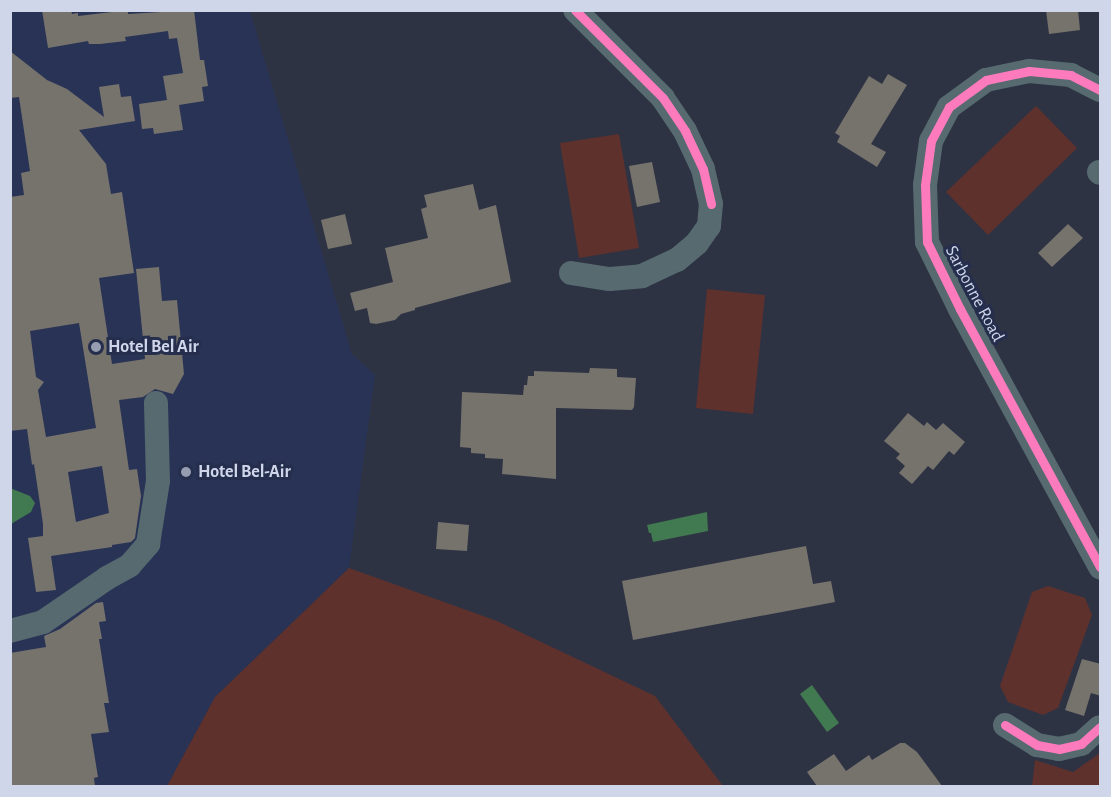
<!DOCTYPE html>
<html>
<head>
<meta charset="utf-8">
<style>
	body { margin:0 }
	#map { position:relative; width:1111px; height:797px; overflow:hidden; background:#2e3344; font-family:"Alegreya Sans",sans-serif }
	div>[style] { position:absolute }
	.built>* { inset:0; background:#293355 }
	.green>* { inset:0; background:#5e312d }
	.water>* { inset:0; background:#417951 }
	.building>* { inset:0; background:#76736d }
	.minor>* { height:24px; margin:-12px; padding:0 12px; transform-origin:12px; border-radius:12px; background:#566a70 }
	.cycleway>* { height:9px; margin:-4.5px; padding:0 4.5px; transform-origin:4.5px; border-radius:4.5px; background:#fd7abc }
	.dots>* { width:16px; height:16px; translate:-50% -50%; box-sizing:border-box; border:3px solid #252e4d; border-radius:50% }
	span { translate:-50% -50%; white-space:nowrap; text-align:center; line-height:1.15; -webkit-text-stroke:6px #252e4d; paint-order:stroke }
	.street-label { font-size:18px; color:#cfd6ea }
	.poi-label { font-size:18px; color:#cfd6ea; font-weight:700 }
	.left { translate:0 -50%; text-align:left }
	.frame { position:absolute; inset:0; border:12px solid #cfd6ea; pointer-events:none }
</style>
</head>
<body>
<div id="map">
	<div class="built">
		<i style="clip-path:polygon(10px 11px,250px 11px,352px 354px,375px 375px,349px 568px,215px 697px,167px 786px,11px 786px)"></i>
	</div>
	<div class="green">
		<i style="clip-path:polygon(1036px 106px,1077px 148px,988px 235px,946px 192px)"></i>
		<i style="clip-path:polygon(619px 134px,639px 248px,579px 258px,560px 143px)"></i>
		<i style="clip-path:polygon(707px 289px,765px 295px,753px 414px,696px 408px)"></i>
		<i style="clip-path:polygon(349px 568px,497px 621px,655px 696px,723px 786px,167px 786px,215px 697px)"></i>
		<i style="clip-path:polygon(1048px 586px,1085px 598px,1092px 615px,1058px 708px,1043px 715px,1008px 702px,1000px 686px,1032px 592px)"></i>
		<i style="clip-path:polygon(1100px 753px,1100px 786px,1032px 786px,1035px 760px,1073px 772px)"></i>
	</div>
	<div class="water">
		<i style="clip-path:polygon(10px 488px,30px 496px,35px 503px,31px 512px,11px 524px)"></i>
		<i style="clip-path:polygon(707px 512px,708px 531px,653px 542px,651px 533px,649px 533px,647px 525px)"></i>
		<i style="clip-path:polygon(812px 685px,839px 723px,827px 732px,800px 694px)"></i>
	</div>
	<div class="building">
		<i style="clip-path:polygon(42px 10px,71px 10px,72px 14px,78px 13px,78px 16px,112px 12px,128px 11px,128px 14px,194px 10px,200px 60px,204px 60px,208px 86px,202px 87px,204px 101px,179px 105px,183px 130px,154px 134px,153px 128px,142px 129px,139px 104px,167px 100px,163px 76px,183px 73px,177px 38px,169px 39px,168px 31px,125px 37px,126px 41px,100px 44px,89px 44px,88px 41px,48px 48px)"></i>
		<i style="clip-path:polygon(1046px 10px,1078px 10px,1080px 30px,1049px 34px)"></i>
		<i style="clip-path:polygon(evenodd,10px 51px,47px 80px,67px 89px,104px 117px,99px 87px,119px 84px,121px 97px,131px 96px,135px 121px,79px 130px,106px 164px,111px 194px,122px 192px,134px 273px,99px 278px,112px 364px,145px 359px,136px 269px,159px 267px,162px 301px,177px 300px,184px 374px,173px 394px,155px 389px,143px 397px,119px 400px,129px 470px,137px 469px,141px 496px,135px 538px,131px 542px,112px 545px,112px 547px,51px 556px,56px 590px,36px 592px,28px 538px,43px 536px,43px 524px,34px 464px,32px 465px,27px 429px,10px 431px,10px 197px,24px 195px,21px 173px,30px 171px,19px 97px,10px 98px,10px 51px,79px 323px,96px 428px,46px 437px,38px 390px,44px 382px,36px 377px,30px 331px,79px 323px,10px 51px,102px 466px,109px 513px,76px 522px,68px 472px,102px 466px)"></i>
		<i style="clip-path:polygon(888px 74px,907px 85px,871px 144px,886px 152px,877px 167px,837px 142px,840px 136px,835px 133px,869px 76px,882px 84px)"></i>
		<i style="clip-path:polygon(652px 162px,660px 202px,637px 207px,629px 166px)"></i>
		<i style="clip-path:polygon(473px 184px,479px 210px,496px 205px,511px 282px,415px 308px,415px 310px,401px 314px,395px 320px,376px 324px,370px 323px,367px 308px,355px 311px,350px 293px,393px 282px,385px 248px,428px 238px,421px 209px,427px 207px,424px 195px)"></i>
		<i style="clip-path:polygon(345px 214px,352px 244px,328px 249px,321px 220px)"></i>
		<i style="clip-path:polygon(1068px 224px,1083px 238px,1052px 267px,1038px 253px)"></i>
		<i style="clip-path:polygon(590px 368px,617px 369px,617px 377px,636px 378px,634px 407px,632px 410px,556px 408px,556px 479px,502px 474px,503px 459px,485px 458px,485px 454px,471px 453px,471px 448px,460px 447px,462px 392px,523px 395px,524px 385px,527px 385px,528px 376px,534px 376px,534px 371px,589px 373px)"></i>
		<i style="clip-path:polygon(908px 413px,924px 426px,927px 422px,936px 430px,943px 423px,965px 442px,954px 455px,949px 451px,933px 470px,928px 466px,912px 484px,899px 473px,905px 466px,896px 458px,900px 454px,884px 441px)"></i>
		<i style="clip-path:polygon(438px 522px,469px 525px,467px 551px,436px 549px)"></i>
		<i style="clip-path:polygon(806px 546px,813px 584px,831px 581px,835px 602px,633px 640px,622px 581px)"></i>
		<i style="clip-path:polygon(103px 602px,106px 621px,99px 622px,102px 639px,99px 639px,109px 703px,104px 703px,109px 732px,91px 734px,98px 777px,94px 778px,95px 786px,10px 786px,10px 653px,46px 647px,44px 636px,60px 629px,96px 603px)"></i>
		<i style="clip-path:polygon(1082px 659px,1101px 664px,1101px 696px,1091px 693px,1084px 716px,1065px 710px)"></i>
		<i style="clip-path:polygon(900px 743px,905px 743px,917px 752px,942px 786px,817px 786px,807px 772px,834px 754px,846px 771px,869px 755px,872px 760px)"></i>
	</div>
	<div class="minor">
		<i style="left:1100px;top:90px;width:33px;rotate:-153deg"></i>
		<i style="left:1071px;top:75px;width:42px;rotate:-174.6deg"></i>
		<i style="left:1029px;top:71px;width:44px;rotate:168.2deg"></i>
		<i style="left:986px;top:80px;width:46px;rotate:143.9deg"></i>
		<i style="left:949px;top:107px;width:38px;rotate:118deg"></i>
		<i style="left:931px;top:141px;width:44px;rotate:97.8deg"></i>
		<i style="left:925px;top:185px;width:57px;rotate:88deg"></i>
		<i style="left:927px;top:242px;width:75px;rotate:63.8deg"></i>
		<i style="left:960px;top:309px;width:294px;rotate:61.5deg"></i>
		<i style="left:1099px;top:172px;width:1px;rotate:45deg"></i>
		<i style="left:571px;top:273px;width:39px;rotate:9deg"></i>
		<i style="left:610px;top:279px;width:32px;rotate:-5deg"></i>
		<i style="left:642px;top:276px;width:38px;rotate:-25deg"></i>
		<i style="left:677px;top:260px;width:26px;rotate:-40deg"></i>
		<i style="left:697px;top:243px;width:21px;rotate:-55deg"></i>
		<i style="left:709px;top:226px;width:22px;rotate:-85deg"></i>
		<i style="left:711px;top:204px;width:36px;rotate:-103deg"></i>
		<i style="left:703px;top:169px;width:42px;rotate:-115.3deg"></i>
		<i style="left:685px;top:131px;width:40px;rotate:-124deg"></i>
		<i style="left:663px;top:98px;width:124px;rotate:-135deg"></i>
		<i style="left:10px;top:631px;width:34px;rotate:-15deg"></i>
		<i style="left:43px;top:622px;width:78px;rotate:-34.5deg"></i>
		<i style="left:107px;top:578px;width:26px;rotate:-29deg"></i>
		<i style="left:130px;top:565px;width:28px;rotate:-49deg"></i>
		<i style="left:148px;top:544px;width:64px;rotate:-81deg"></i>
		<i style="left:158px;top:481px;width:78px;rotate:-91.5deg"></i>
		<i style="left:1005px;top:725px;width:38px;rotate:32deg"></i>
		<i style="left:1037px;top:745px;width:22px;rotate:10deg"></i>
		<i style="left:1059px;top:749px;width:23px;rotate:-13deg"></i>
		<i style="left:1081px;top:744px;width:25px;rotate:-42deg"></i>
	</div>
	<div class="cycleway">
		<i style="left:575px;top:10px;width:124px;rotate:45deg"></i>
		<i style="left:663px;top:98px;width:40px;rotate:56deg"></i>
		<i style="left:685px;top:131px;width:42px;rotate:64.7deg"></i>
		<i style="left:703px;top:169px;width:36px;rotate:77deg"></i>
		<i style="left:1100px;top:90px;width:33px;rotate:-153deg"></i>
		<i style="left:1071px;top:75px;width:42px;rotate:-174.6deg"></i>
		<i style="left:1029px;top:71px;width:44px;rotate:168.2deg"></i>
		<i style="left:986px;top:80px;width:46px;rotate:143.9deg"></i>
		<i style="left:949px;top:107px;width:38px;rotate:118deg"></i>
		<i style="left:931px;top:141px;width:44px;rotate:97.8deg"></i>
		<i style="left:925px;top:185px;width:57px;rotate:88deg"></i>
		<i style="left:927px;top:242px;width:75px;rotate:63.8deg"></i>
		<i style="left:960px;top:309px;width:294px;rotate:61.5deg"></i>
		<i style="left:1005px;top:725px;width:38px;rotate:32deg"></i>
		<i style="left:1037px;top:745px;width:22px;rotate:10deg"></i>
		<i style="left:1059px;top:749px;width:23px;rotate:-13deg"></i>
		<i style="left:1081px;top:744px;width:25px;rotate:-42deg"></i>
	</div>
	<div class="dots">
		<i style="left:96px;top:347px;background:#979db0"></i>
		<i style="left:186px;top:472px;background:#979db0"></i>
	</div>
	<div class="street-label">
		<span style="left:974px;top:294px;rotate:62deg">Sarbonne Road</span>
	</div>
	<div class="poi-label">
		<span class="left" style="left:108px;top:347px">Hotel Bel Air</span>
		<span class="left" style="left:198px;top:472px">Hotel Bel-Air</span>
	</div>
	<div class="frame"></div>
</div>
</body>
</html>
